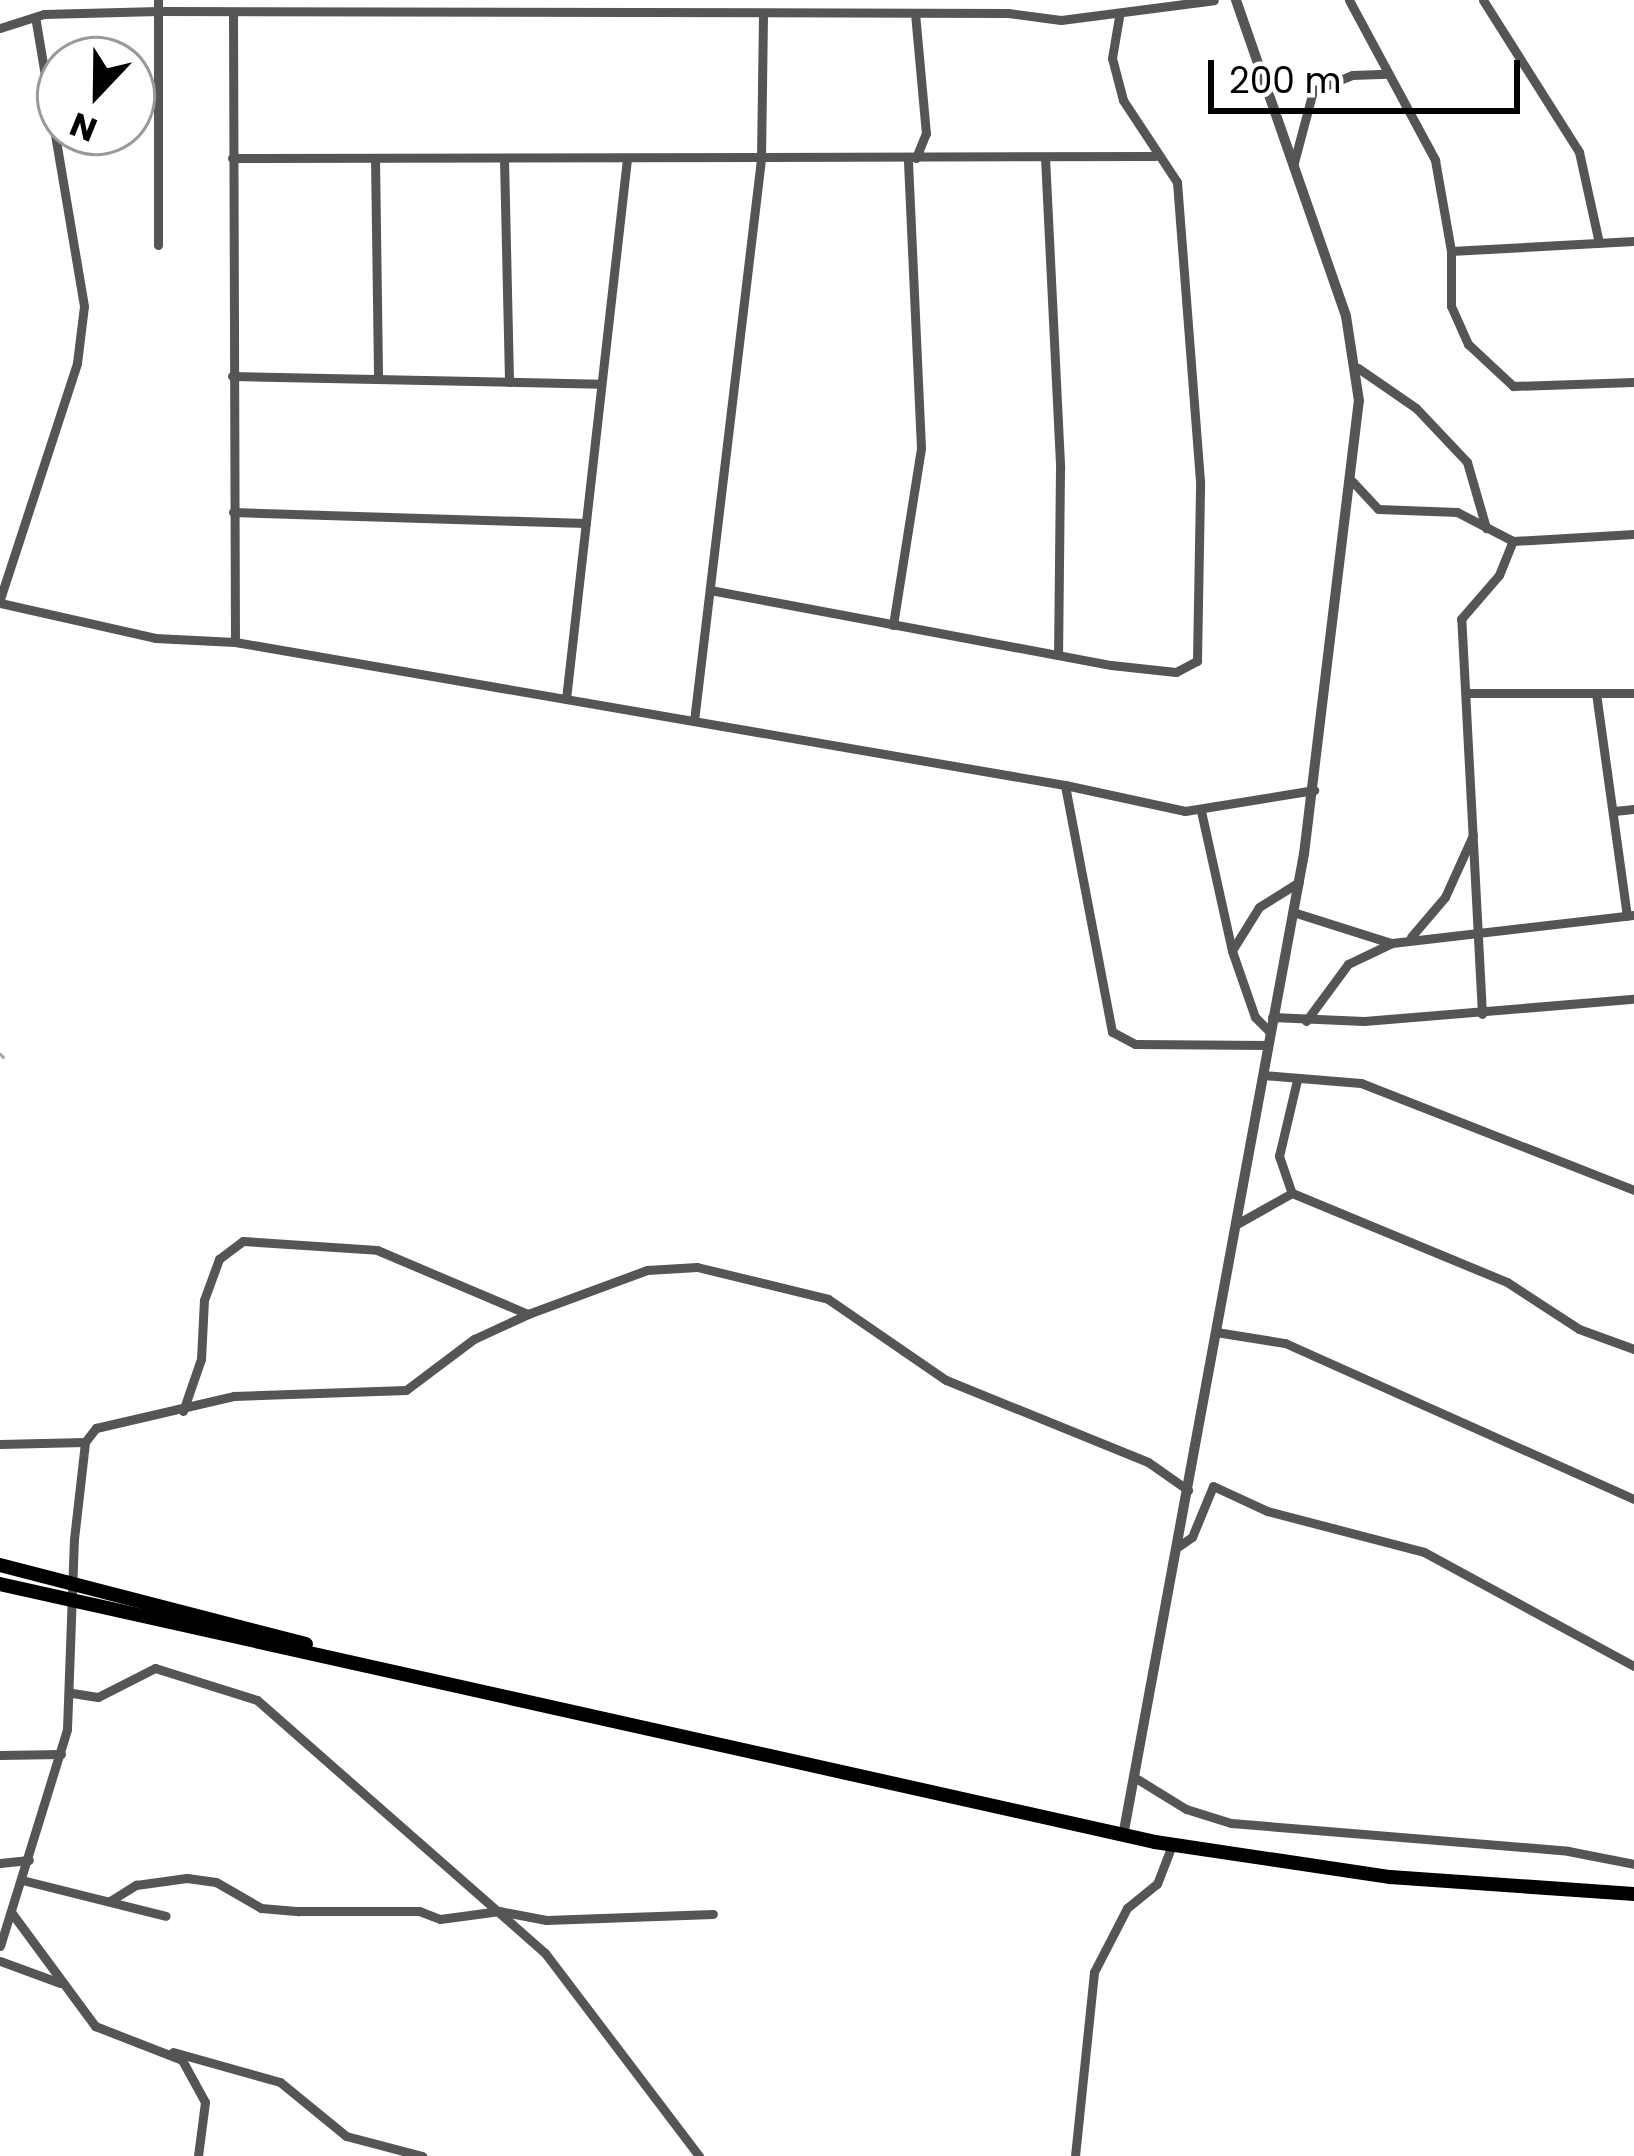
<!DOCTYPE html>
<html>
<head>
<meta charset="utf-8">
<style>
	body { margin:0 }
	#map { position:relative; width:1634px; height:2156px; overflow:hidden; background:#fff; font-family:Poppins,sans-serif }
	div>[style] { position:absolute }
	.stream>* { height:3px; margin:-1.5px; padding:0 1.5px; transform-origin:1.5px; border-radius:1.5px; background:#a3a3a3 }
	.minor>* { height:9px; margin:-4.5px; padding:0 4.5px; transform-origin:4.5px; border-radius:4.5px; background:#555 }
	.tertiary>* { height:10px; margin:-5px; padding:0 5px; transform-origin:5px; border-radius:5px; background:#555 }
	.primary>* { height:14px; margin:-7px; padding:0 7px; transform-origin:7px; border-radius:7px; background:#000 }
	span { translate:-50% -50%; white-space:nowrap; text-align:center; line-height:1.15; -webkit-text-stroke:10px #fff; paint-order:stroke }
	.north { position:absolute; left:36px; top:36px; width:120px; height:120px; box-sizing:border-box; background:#fff; border:3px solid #999; border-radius:50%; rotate:202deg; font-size:33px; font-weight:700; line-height:48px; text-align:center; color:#000 }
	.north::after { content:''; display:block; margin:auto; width:42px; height:54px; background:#000; clip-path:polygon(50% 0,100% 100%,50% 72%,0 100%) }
	.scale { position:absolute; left:1208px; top:60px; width:312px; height:54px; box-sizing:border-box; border:6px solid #000; border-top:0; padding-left:15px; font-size:36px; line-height:42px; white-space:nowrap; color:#000; -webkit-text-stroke:9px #fff; paint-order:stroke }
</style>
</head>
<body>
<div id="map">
	<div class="stream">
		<i style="left:0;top:1054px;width:4px;rotate:45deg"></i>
	</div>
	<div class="minor">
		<i style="left:1349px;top:0;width:182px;rotate:61.7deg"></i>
		<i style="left:1435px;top:160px;width:92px;rotate:80deg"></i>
		<i style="left:1451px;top:251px;width:55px;rotate:90deg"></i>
		<i style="left:1451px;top:306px;width:42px;rotate:65.9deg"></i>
		<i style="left:1468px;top:344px;width:62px;rotate:43deg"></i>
		<i style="left:1513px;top:386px;width:121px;rotate:-1.9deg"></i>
		<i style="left:1483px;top:0;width:180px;rotate:57.7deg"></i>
		<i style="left:1579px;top:152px;width:93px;rotate:77.6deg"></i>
		<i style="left:233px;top:12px;width:630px;rotate:89.82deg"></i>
		<i style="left:915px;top:13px;width:121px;rotate:84.8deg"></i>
		<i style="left:926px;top:133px;width:27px;rotate:112deg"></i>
		<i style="left:0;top:28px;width:46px;rotate:-17.7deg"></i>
		<i style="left:44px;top:14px;width:114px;rotate:-1.5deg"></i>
		<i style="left:158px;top:11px;width:850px;rotate:0.13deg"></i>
		<i style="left:1008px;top:13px;width:53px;rotate:7.5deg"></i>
		<i style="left:1061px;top:20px;width:154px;rotate:-7.4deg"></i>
		<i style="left:1045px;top:157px;width:312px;rotate:87.2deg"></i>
		<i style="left:1060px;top:469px;width:186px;rotate:90.6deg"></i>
		<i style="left:232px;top:158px;width:923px;rotate:-0.12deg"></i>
		<i style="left:375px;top:158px;width:221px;rotate:89.2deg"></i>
		<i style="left:504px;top:159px;width:223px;rotate:88.7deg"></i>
		<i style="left:1293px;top:166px;width:78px;rotate:-75.1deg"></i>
		<i style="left:1313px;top:91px;width:42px;rotate:-22.3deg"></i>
		<i style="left:1352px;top:75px;width:35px;rotate:-2deg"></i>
		<i style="left:158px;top:245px;width:245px;rotate:-90deg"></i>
		<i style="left:1451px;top:251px;width:183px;rotate:-3.1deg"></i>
		<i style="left:1358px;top:368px;width:70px;rotate:34.6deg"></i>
		<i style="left:1416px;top:408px;width:74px;rotate:46.6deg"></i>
		<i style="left:1467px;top:462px;width:69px;rotate:73.9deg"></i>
		<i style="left:232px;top:376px;width:368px;rotate:1.2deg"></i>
		<i style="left:1352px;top:481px;width:38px;rotate:47deg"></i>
		<i style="left:1378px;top:509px;width:79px;rotate:2.2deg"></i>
		<i style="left:1457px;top:512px;width:63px;rotate:27.4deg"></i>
		<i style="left:1513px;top:541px;width:121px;rotate:-3.3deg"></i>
		<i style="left:233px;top:512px;width:353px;rotate:1.8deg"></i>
		<i style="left:710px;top:590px;width:408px;rotate:10.6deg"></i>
		<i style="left:1111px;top:665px;width:65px;rotate:6.1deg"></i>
		<i style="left:1176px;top:672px;width:24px;rotate:-28deg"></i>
		<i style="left:1197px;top:661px;width:180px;rotate:-89deg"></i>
		<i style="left:1200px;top:481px;width:300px;rotate:-94.4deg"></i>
		<i style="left:1177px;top:182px;width:98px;rotate:-123.4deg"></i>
		<i style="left:1123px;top:100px;width:43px;rotate:-104.7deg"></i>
		<i style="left:1112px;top:58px;width:42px;rotate:-80.3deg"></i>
		<i style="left:0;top:599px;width:248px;rotate:-71.9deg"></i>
		<i style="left:77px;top:363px;width:57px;rotate:-83deg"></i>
		<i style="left:84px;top:306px;width:289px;rotate:-99.6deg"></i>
		<i style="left:0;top:603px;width:159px;rotate:12.7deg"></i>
		<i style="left:155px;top:638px;width:80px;rotate:2.9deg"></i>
		<i style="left:235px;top:642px;width:842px;rotate:9.78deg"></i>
		<i style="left:893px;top:625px;width:179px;rotate:-81deg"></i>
		<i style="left:921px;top:448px;width:290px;rotate:-92.6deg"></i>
		<i style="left:1467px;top:693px;width:167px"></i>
		<i style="left:1596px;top:693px;width:225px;rotate:82.1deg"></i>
		<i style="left:566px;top:699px;width:543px;rotate:-83.56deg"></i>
		<i style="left:694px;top:721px;width:566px;rotate:-83.2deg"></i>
		<i style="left:761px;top:159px;width:146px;rotate:-89.2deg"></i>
		<i style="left:1201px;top:811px;width:143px;rotate:77.5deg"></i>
		<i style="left:1232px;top:951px;width:70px;rotate:70.8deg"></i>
		<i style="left:1255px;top:1017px;width:21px;rotate:45deg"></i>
		<i style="left:1614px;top:811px;width:20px;rotate:-6deg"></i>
		<i style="left:1293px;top:912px;width:103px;rotate:17.6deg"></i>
		<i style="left:1411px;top:937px;width:52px;rotate:-49.6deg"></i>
		<i style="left:1445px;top:897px;width:68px;rotate:-65.7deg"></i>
		<i style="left:1233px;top:949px;width:49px;rotate:-58.2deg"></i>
		<i style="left:1259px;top:907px;width:47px;rotate:-32deg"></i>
		<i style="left:1482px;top:1014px;width:396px;rotate:-93deg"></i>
		<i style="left:1461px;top:619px;width:58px;rotate:-49.2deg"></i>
		<i style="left:1499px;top:575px;width:37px;rotate:-68deg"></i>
		<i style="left:1272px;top:1017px;width:92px;rotate:2.5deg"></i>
		<i style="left:1364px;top:1021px;width:271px;rotate:-4.7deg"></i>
		<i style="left:1306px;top:1021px;width:71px;rotate:-53.6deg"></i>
		<i style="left:1348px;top:964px;width:49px;rotate:-25.5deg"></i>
		<i style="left:1392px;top:943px;width:244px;rotate:-6.6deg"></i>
		<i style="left:1268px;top:1045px;width:133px;rotate:-179.6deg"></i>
		<i style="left:1135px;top:1044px;width:26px;rotate:-152deg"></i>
		<i style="left:1112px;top:1032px;width:251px;rotate:-100.8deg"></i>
		<i style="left:1065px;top:785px;width:123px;rotate:12.2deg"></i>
		<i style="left:1185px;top:811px;width:131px;rotate:-9.2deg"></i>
		<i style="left:1263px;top:1075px;width:98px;rotate:4.7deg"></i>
		<i style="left:1361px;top:1083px;width:293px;rotate:21.4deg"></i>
		<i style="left:1297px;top:1080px;width:78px;rotate:103.3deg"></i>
		<i style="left:1279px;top:1156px;width:39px;rotate:71deg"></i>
		<i style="left:1292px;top:1193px;width:233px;rotate:22.5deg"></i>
		<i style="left:1507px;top:1282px;width:86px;rotate:33.1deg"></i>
		<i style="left:1579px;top:1329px;width:59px;rotate:20deg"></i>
		<i style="left:1235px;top:1225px;width:65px;rotate:-29.3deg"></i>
		<i style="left:1216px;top:1332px;width:70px;rotate:9.1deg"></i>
		<i style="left:1285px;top:1343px;width:382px;rotate:24.1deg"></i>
		<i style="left:183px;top:1411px;width:55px;rotate:-70.9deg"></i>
		<i style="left:201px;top:1359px;width:59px;rotate:-87.1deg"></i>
		<i style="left:204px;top:1300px;width:44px;rotate:-69.9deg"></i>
		<i style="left:219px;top:1259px;width:30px;rotate:-37deg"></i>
		<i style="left:243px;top:1241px;width:134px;rotate:3.8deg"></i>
		<i style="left:377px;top:1250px;width:164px;rotate:23deg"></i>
		<i style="left:0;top:1444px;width:85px;rotate:-1.3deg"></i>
		<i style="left:1179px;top:1546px;width:16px;rotate:-35deg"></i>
		<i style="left:1192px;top:1537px;width:55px;rotate:-67.6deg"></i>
		<i style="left:1213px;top:1486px;width:60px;rotate:24.8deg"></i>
		<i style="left:1267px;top:1511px;width:162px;rotate:14.6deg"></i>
		<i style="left:1424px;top:1552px;width:239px;rotate:28.5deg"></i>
		<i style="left:72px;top:1693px;width:26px;rotate:9deg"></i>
		<i style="left:98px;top:1697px;width:64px;rotate:-27deg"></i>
		<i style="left:155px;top:1668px;width:107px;rotate:17.4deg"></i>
		<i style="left:257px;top:1700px;width:383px;rotate:41.3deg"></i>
		<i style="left:545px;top:1953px;width:255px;rotate:52.8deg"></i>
		<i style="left:0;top:1755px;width:61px;rotate:-0.9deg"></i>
		<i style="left:1134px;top:1777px;width:61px;rotate:31.6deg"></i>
		<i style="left:1186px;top:1809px;width:47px;rotate:17.3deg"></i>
		<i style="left:1231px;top:1823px;width:338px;rotate:4.7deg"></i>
		<i style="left:1568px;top:1851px;width:67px;rotate:11.1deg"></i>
		<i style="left:0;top:1863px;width:29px;rotate:-6deg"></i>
		<i style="left:22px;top:1880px;width:148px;rotate:14deg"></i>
		<i style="left:110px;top:1901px;width:31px;rotate:-32deg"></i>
		<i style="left:136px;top:1885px;width:51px;rotate:-7.8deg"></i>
		<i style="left:187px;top:1878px;width:29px;rotate:8deg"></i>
		<i style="left:216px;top:1882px;width:52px;rotate:30deg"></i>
		<i style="left:261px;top:1908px;width:38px;rotate:5deg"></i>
		<i style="left:299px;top:1911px;width:120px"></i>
		<i style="left:419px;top:1911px;width:22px;rotate:21deg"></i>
		<i style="left:440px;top:1919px;width:60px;rotate:-7.7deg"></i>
		<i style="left:499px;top:1911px;width:48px;rotate:10.8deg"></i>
		<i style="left:546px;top:1920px;width:167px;rotate:-2.1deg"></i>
		<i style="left:11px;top:1912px;width:142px;rotate:53.6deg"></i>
		<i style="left:95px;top:2026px;width:93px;rotate:21.3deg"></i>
		<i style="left:182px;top:2060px;width:48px;rotate:61.3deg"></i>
		<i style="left:205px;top:2102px;width:54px;rotate:97.4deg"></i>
		<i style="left:0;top:1946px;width:227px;rotate:-72.8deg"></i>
		<i style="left:67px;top:1729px;width:190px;rotate:-87.9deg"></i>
		<i style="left:74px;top:1539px;width:98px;rotate:-83.5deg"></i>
		<i style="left:85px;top:1442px;width:18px;rotate:-52deg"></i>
		<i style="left:96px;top:1428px;width:142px;rotate:-13.1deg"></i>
		<i style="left:234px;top:1396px;width:172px;rotate:-2deg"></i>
		<i style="left:406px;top:1390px;width:85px;rotate:-36.9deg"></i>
		<i style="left:474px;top:1339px;width:60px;rotate:-24.8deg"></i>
		<i style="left:528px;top:1314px;width:127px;rotate:-20.3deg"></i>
		<i style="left:647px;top:1270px;width:50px;rotate:-3.4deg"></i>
		<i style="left:697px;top:1267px;width:135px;rotate:13.7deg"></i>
		<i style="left:828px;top:1299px;width:143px;rotate:34.5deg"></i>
		<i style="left:946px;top:1380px;width:218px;rotate:22.1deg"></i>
		<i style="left:1148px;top:1462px;width:49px;rotate:35deg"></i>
		<i style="left:0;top:1961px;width:64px;rotate:20.1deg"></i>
		<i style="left:173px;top:2052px;width:111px;rotate:15.7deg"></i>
		<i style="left:280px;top:2082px;width:85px;rotate:39.3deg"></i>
		<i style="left:346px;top:2136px;width:79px;rotate:14.7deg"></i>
		<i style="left:1075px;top:2156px;width:185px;rotate:-84.1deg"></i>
		<i style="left:1094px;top:1972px;width:72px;rotate:-62.7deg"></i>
		<i style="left:1127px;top:1908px;width:38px;rotate:-39deg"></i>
		<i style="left:1157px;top:1884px;width:42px;rotate:-69deg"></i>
	</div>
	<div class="tertiary">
		<i style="left:1123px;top:1836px;width:999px;rotate:-79.56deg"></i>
		<i style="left:1304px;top:854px;width:456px;rotate:-83.1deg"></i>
		<i style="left:1359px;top:401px;width:86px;rotate:-98.7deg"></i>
		<i style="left:1346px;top:316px;width:335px;rotate:-109.2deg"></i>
	</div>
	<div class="primary">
		<i style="left:0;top:1565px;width:316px;rotate:14.5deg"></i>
		<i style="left:0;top:1584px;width:1183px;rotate:12.59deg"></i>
		<i style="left:1155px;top:1842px;width:238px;rotate:8.5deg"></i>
		<i style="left:1390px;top:1877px;width:245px;rotate:4deg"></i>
	</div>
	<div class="north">N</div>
	<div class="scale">200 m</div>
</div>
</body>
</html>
